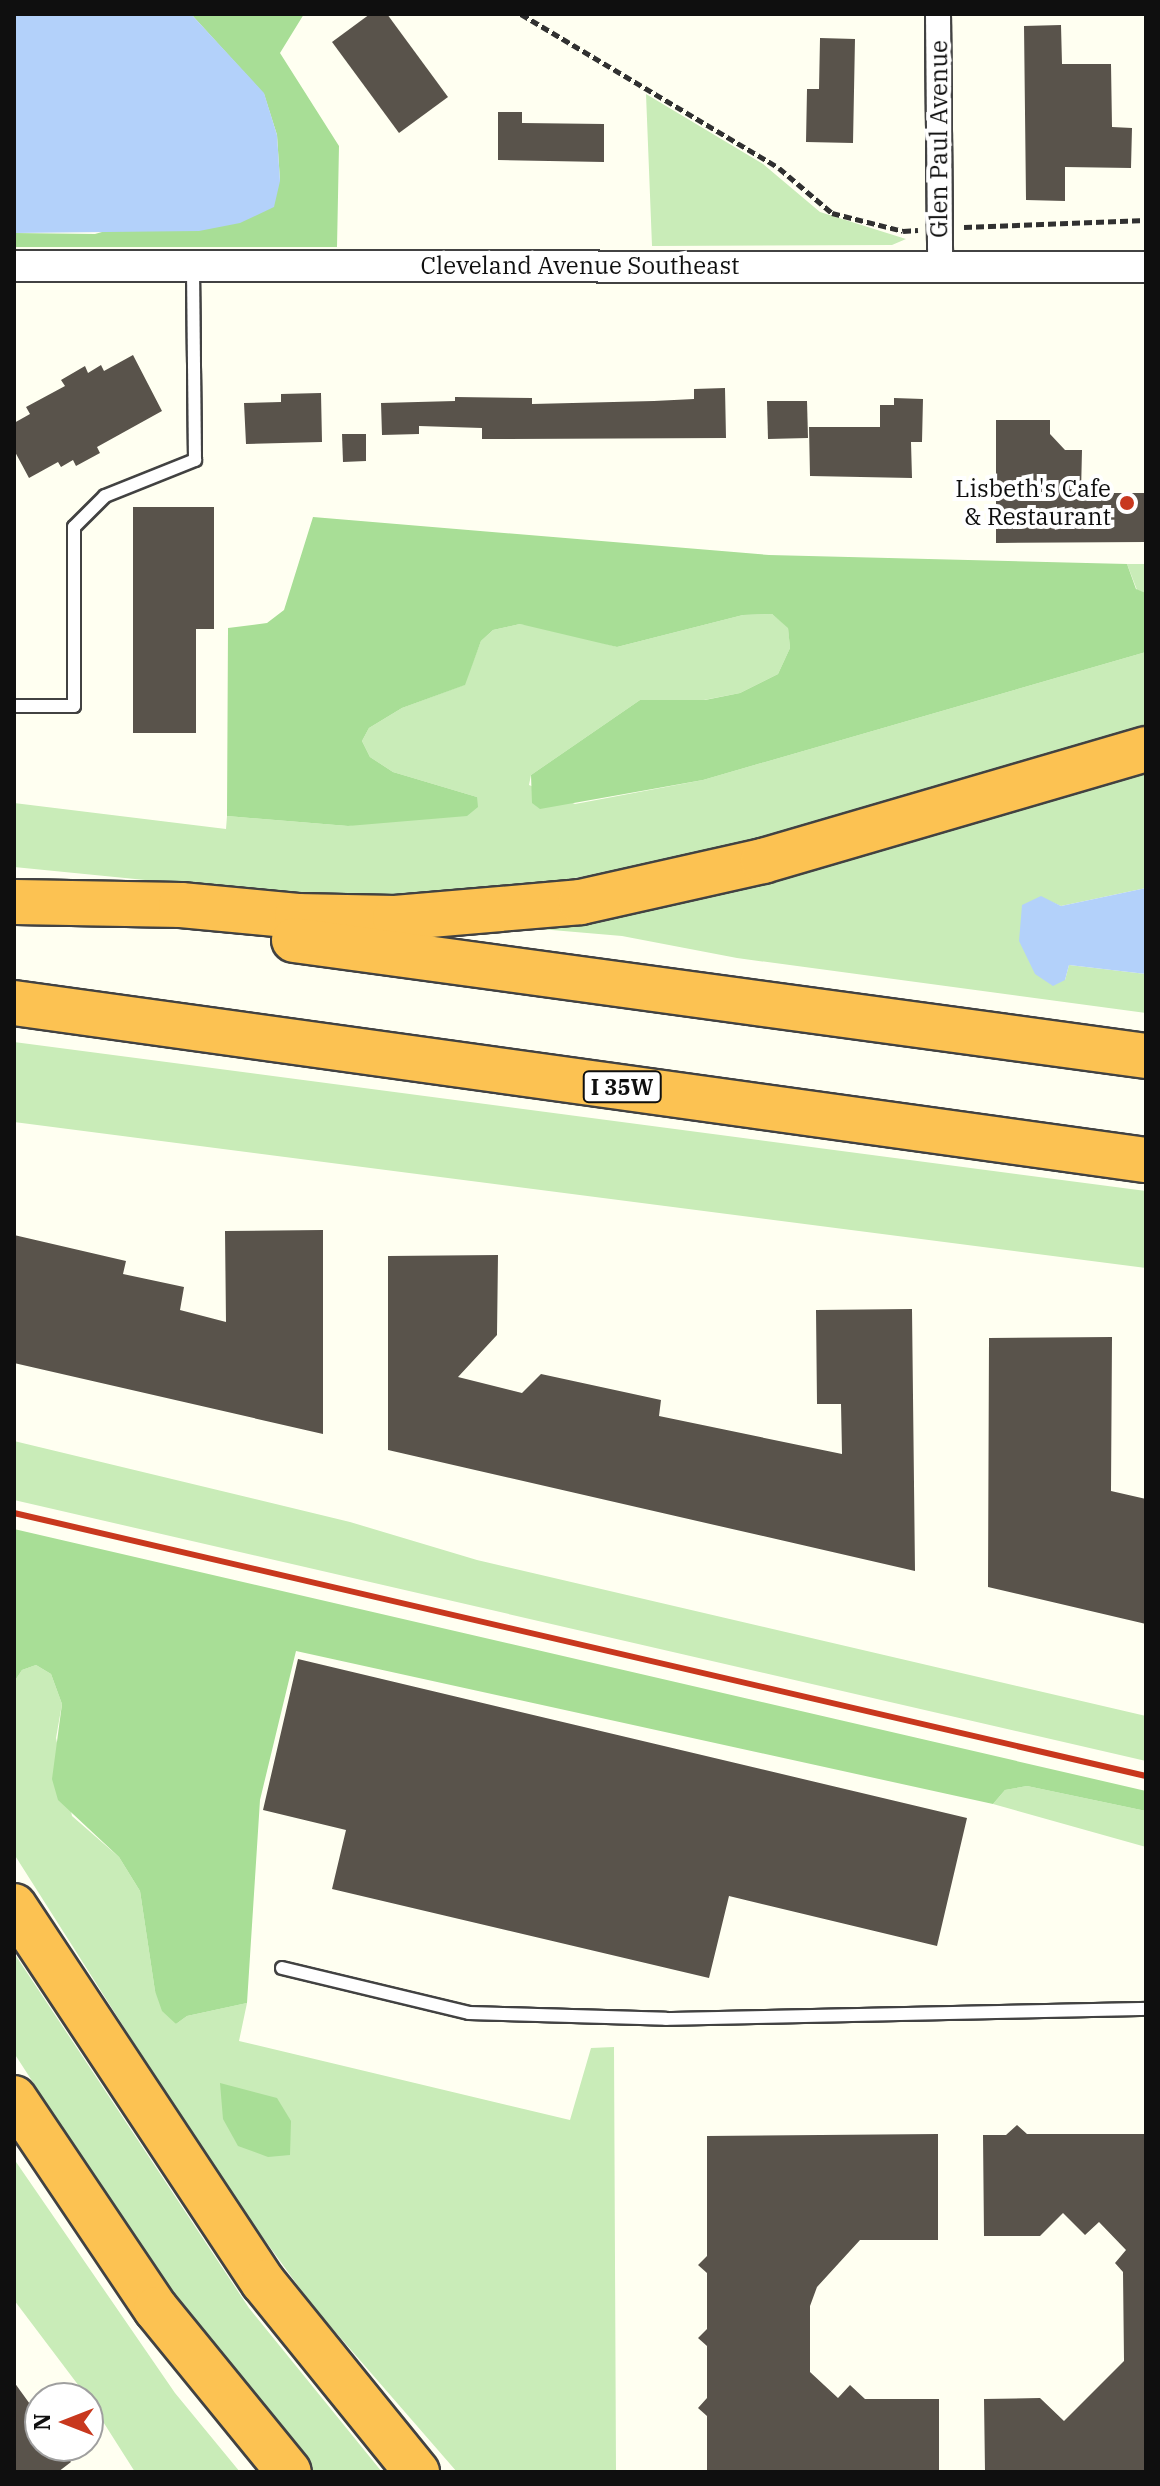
<!DOCTYPE html>
<html>
<head>
<meta charset="utf-8">
<style>
	body { margin:0 }
	#map { position:relative; width:1160px; height:2486px; overflow:hidden; background:#fffff1; font-family:"IBM Plex Serif",serif }
	div>[style] { position:absolute }
	.green>* { inset:0; background:#c9ecb8 }
	.forest>* { inset:0; background:#a8de96 }
	.water>* { inset:0; background:#b3d1fa }
	.building>* { inset:0; background:#59534b }
	.path>* { height:5px; margin-top:-2.5px; transform-origin:0; background:repeating-linear-gradient(90deg,#313131 0 8px,transparent 0 12px) }
	.roads { filter:drop-shadow(2px 0 #424242) drop-shadow(-2px 0 #424242) drop-shadow(0 2px #424242) drop-shadow(0 -2px #424242) }
	.service>* { height:12px; margin:-6px; padding:0 6px; transform-origin:6px; border-radius:6px; background:#fff }
	.minor>* { height:24px; margin:-12px; padding:0 12px; transform-origin:12px; border-radius:12px; background:#fff }
	.tertiary>* { height:30px; margin:-15px; padding:0 15px; transform-origin:15px; border-radius:15px; background:#fff }
	.motorway>* { height:44px; margin:-22px; padding:0 22px; transform-origin:22px; border-radius:22px; background:#fcc252 }
	.rail>* { height:6px; margin:-3px; padding:0 3px; transform-origin:3px; border-radius:3px; background:#c8381e }
	.dots>* { width:22px; height:22px; translate:-50% -50%; box-sizing:border-box; border:4px solid #fff; border-radius:50% }
	span { translate:-50% -50%; white-space:nowrap; text-align:center; line-height:1.15; -webkit-text-stroke:8px #fff; paint-order:stroke }
	.shield-label span { padding:2px 6px; background:#fff; border:2px solid; border-radius:6px; -webkit-text-stroke-width:0 }
	.shield-label { font-size:22px; color:#0f0f0f; font-weight:700 }
	.street-label { font-size:24px; color:#0f0f0f }
	.poi-label { font-size:24px; color:#0f0f0f }
	.right { translate:-100% -50%; text-align:right }
	.frame { position:absolute; inset:0; border:16px solid #0f0f0f; pointer-events:none }
	.north { position:absolute; left:24px; top:2382px; width:80px; height:80px; box-sizing:border-box; background:#fff; border:2px solid #9f9f9f; border-radius:50%; rotate:270deg; font-size:22px; font-weight:700; line-height:32px; text-align:center; color:#0f0f0f }
	.north::after { content:''; display:block; margin:auto; width:28px; height:36px; background:#c8381e; clip-path:polygon(50% 0,100% 100%,50% 72%,0 100%) }
</style>
</head>
<body>
<div id="map">
	<div class="green">
		<i style="clip-path:polygon(646px 94px,763px 164px,820px 212px,906px 239px,892px 245px,652px 246px)"></i>
		<i style="clip-path:polygon(1127px 564px,1146px 564px,1146px 593px,1137px 590px)"></i>
		<i style="clip-path:polygon(772px 614px,788px 627px,790px 648px,778px 674px,740px 693px,704px 700px,640px 700px,531px 775px,529px 785px,575px 804px,703px 780px,1146px 652px,1146px 729px,763px 839px,669px 863px,555px 881px,394px 896px,295px 895px,14px 867px,14px 803px,226px 829px,227px 816px,348px 826px,477px 797px,393px 772px,370px 757px,362px 741px,369px 728px,402px 708px,464px 685px,481px 641px,493px 630px,520px 624px,550px 628px,617px 647px,743px 615px)"></i>
		<i style="clip-path:polygon(1146px 768px,1146px 888px,1061px 906px,1047px 900px,1065px 980px,1069px 965px,1146px 974px,1146px 1013px,737px 958px,622px 936px,493px 925px)"></i>
		<i style="clip-path:polygon(14px 1042px,1146px 1191px,1146px 1268px,14px 1122px)"></i>
		<i style="clip-path:polygon(14px 1441px,350px 1522px,477px 1560px,1146px 1716px,1146px 1761px,14px 1500px)"></i>
		<i style="clip-path:polygon(36px 1665px,51px 1674px,62px 1704px,56px 1738px,72px 1816px,119px 1857px,140px 1891px,155px 1991px,176px 2024px,187px 2016px,247px 2003px,239px 2041px,570px 2120px,591px 2048px,614px 2047px,616px 2472px,457px 2472px,312px 2305px,221px 2180px,14px 1854px,14px 1682px,22px 1670px)"></i>
		<i style="clip-path:polygon(1027px 1786px,1146px 1811px,1146px 1847px,993px 1804px,1005px 1790px)"></i>
		<i style="clip-path:polygon(14px 1953px,249px 2308px,382px 2472px,314px 2472px,183px 2314px,14px 2053px)"></i>
		<i style="clip-path:polygon(14px 2159px,175px 2393px,240px 2472px,135px 2472px,88px 2398px,14px 2300px)"></i>
	</div>
	<div class="forest">
		<i style="clip-path:polygon(191px 14px,304px 14px,280px 53px,339px 146px,337px 247px,14px 247px,14px 233px,95px 234px,280px 181px,277px 135px,264px 94px)"></i>
		<i style="clip-path:polygon(313px 517px,769px 555px,1127px 564px,1136px 589px,1146px 593px,1146px 652px,703px 780px,540px 809px,532px 803px,531px 775px,640px 700px,705px 700px,740px 693px,778px 674px,790px 648px,788px 628px,772px 614px,743px 615px,617px 647px,520px 624px,493px 630px,481px 641px,465px 685px,402px 708px,369px 728px,362px 741px,370px 757px,393px 772px,477px 797px,478px 807px,467px 816px,348px 826px,227px 816px,228px 628px,267px 623px,284px 610px)"></i>
		<i style="clip-path:polygon(14px 1529px,1146px 1791px,1146px 1811px,1027px 1786px,1005px 1790px,993px 1804px,296px 1651px,260px 1800px,247px 2003px,187px 2016px,176px 2024px,162px 2011px,155px 1991px,140px 1891px,119px 1857px,58px 1800px,52px 1779px,62px 1704px,51px 1674px,36px 1665px,22px 1670px,14px 1682px)"></i>
		<i style="clip-path:polygon(220px 2083px,277px 2098px,291px 2121px,290px 2155px,268px 2157px,238px 2146px,223px 2119px)"></i>
	</div>
	<div class="water">
		<i style="clip-path:polygon(14px 14px,191px 14px,264px 93px,277px 135px,280px 181px,274px 207px,240px 223px,199px 231px,14px 233px)"></i>
		<i style="clip-path:polygon(1146px 888px,1146px 974px,1069px 965px,1065px 980px,1053px 986px,1035px 974px,1019px 941px,1022px 905px,1041px 896px,1061px 906px)"></i>
	</div>
	<div class="building">
		<i style="clip-path:polygon(370px 14px,387px 14px,448px 97px,399px 133px,332px 42px)"></i>
		<i style="clip-path:polygon(1061px 25px,1062px 64px,1111px 64px,1112px 127px,1132px 128px,1131px 168px,1065px 167px,1065px 201px,1026px 200px,1024px 26px)"></i>
		<i style="clip-path:polygon(820px 38px,855px 39px,853px 143px,806px 142px,807px 89px,819px 89px)"></i>
		<i style="clip-path:polygon(498px 112px,522px 112px,522px 123px,604px 124px,604px 162px,498px 160px)"></i>
		<i style="clip-path:polygon(133px 355px,162px 411px,97px 447px,100px 453px,76px 466px,73px 460px,61px 467px,58px 462px,29px 478px,14px 450px,14px 423px,30px 414px,26px 407px,65px 386px,61px 380px,85px 366px,88px 373px,101px 365px,104px 371px)"></i>
		<i style="clip-path:polygon(725px 388px,726px 438px,482px 439px,482px 428px,419px 426px,419px 434px,382px 435px,381px 403px,455px 401px,455px 397px,532px 398px,532px 404px,654px 401px,694px 399px,694px 389px)"></i>
		<i style="clip-path:polygon(321px 393px,322px 442px,246px 444px,244px 403px,281px 402px,281px 394px)"></i>
		<i style="clip-path:polygon(894px 398px,923px 399px,922px 442px,911px 442px,912px 478px,810px 476px,809px 427px,880px 427px,880px 405px,894px 405px)"></i>
		<i style="clip-path:polygon(767px 401px,807px 401px,808px 438px,768px 439px)"></i>
		<i style="clip-path:polygon(996px 420px,1050px 420px,1050px 434px,1065px 450px,1082px 450px,1081px 493px,1146px 493px,1146px 542px,996px 543px)"></i>
		<i style="clip-path:polygon(342px 434px,366px 434px,366px 461px,343px 462px)"></i>
		<i style="clip-path:polygon(133px 507px,214px 507px,214px 629px,196px 629px,196px 733px,133px 733px)"></i>
		<i style="clip-path:polygon(323px 1230px,323px 1434px,14px 1363px,14px 1235px,126px 1261px,123px 1274px,184px 1287px,180px 1310px,226px 1322px,225px 1231px)"></i>
		<i style="clip-path:polygon(498px 1255px,497px 1335px,458px 1377px,522px 1393px,541px 1374px,661px 1400px,659px 1416px,842px 1454px,841px 1404px,817px 1404px,816px 1310px,912px 1309px,915px 1571px,388px 1450px,388px 1256px)"></i>
		<i style="clip-path:polygon(1112px 1337px,1111px 1491px,1146px 1499px,1146px 1624px,988px 1587px,989px 1338px)"></i>
		<i style="clip-path:polygon(298px 1659px,967px 1818px,937px 1946px,729px 1896px,709px 1978px,332px 1889px,346px 1830px,263px 1810px)"></i>
		<i style="clip-path:polygon(1017px 2125px,1027px 2134px,1146px 2134px,1146px 2472px,985px 2472px,984px 2399px,1040px 2398px,1064px 2421px,1124px 2361px,1123px 2272px,1115px 2263px,1126px 2250px,1099px 2222px,1085px 2235px,1063px 2213px,1040px 2236px,984px 2236px,983px 2135px,1006px 2135px)"></i>
		<i style="clip-path:polygon(938px 2134px,938px 2240px,860px 2240px,817px 2287px,810px 2306px,810px 2372px,838px 2398px,850px 2385px,865px 2399px,939px 2399px,939px 2472px,707px 2472px,707px 2416px,698px 2408px,707px 2398px,707px 2346px,698px 2338px,707px 2329px,707px 2273px,698px 2265px,707px 2256px,707px 2136px)"></i>
		<i style="clip-path:polygon(14px 2382px,40px 2418px,40px 2446px,60px 2446px,71px 2462px,58px 2472px,14px 2472px)"></i>
	</div>
	<div class="path">
		<i style="left:521px;top:14px;width:300px;rotate:30.8deg"></i>
		<i style="left:779px;top:168px;width:70px;rotate:40.3deg"></i>
		<i style="left:832px;top:213px;width:73px;rotate:14.2deg"></i>
		<i style="left:903px;top:231px;width:15px;rotate:-4deg"></i>
		<i style="left:964px;top:227px;width:182px;rotate:-2.2deg"></i>
	</div>
	<div class="roads">
		<div class="service">
			<i style="left:14px;top:706px;width:60px"></i>
			<i style="left:74px;top:706px;width:179px;rotate:-90deg"></i>
			<i style="left:74px;top:527px;width:44px;rotate:-45deg"></i>
			<i style="left:105px;top:496px;width:97px;rotate:-21.8deg"></i>
			<i style="left:195px;top:460px;width:194px;rotate:-90.6deg"></i>
			<i style="left:282px;top:1968px;width:192px;rotate:13.5deg"></i>
			<i style="left:469px;top:2013px;width:197px;rotate:1.7deg"></i>
			<i style="left:666px;top:2019px;width:480px;rotate:-1.2deg"></i>
		</div>
		<div class="minor">
			<i style="left:938px;top:14px;width:251px;rotate:89.5deg"></i>
		</div>
		<div class="tertiary">
			<i style="left:14px;top:266px;width:1132px;rotate:0.05deg"></i>
		</div>
		<div class="motorway">
			<i style="left:16px;top:902px;width:165px;rotate:1deg"></i>
			<i style="left:181px;top:905px;width:117px;rotate:5.4deg"></i>
			<i style="left:297px;top:916px;width:98px;rotate:1.2deg"></i>
			<i style="left:395px;top:918px;width:187px;rotate:-4.9deg"></i>
			<i style="left:581px;top:902px;width:187px;rotate:-12.7deg"></i>
			<i style="left:763px;top:861px;width:399px;rotate:-16.3deg"></i>
			<i style="left:294px;top:940px;width:860px;rotate:7.75deg"></i>
			<i style="left:14px;top:1003px;width:1143px;rotate:7.9deg"></i>
			<i style="left:14px;top:1906px;width:451px;rotate:56.5deg"></i>
			<i style="left:263px;top:2282px;width:245px;rotate:51deg"></i>
			<i style="left:14px;top:2098px;width:254px;rotate:56.1deg"></i>
			<i style="left:156px;top:2309px;width:210px;rotate:50.8deg"></i>
		</div>
	</div>
	<div class="rail">
		<i style="left:14px;top:1513px;width:1162px;rotate:13.08deg"></i>
	</div>
	<div class="dots">
		<i style="left:1127px;top:503px;background:#c8381e"></i>
	</div>
	<div class="shield-label">
		<span style="left:622px;top:1087px">I 35W</span>
	</div>
	<div class="street-label">
		<span style="left:939px;top:139px;rotate:-90deg">Glen Paul Avenue</span>
		<span style="left:580px;top:266px">Cleveland Avenue Southeast</span>
	</div>
	<div class="poi-label">
		<span class="right" style="left:1111px;top:503px">Lisbeth's Cafe<br>&amp; Restaurant</span>
	</div>
	<div class="frame"></div>
	<div class="north">N</div>
</div>
</body>
</html>
